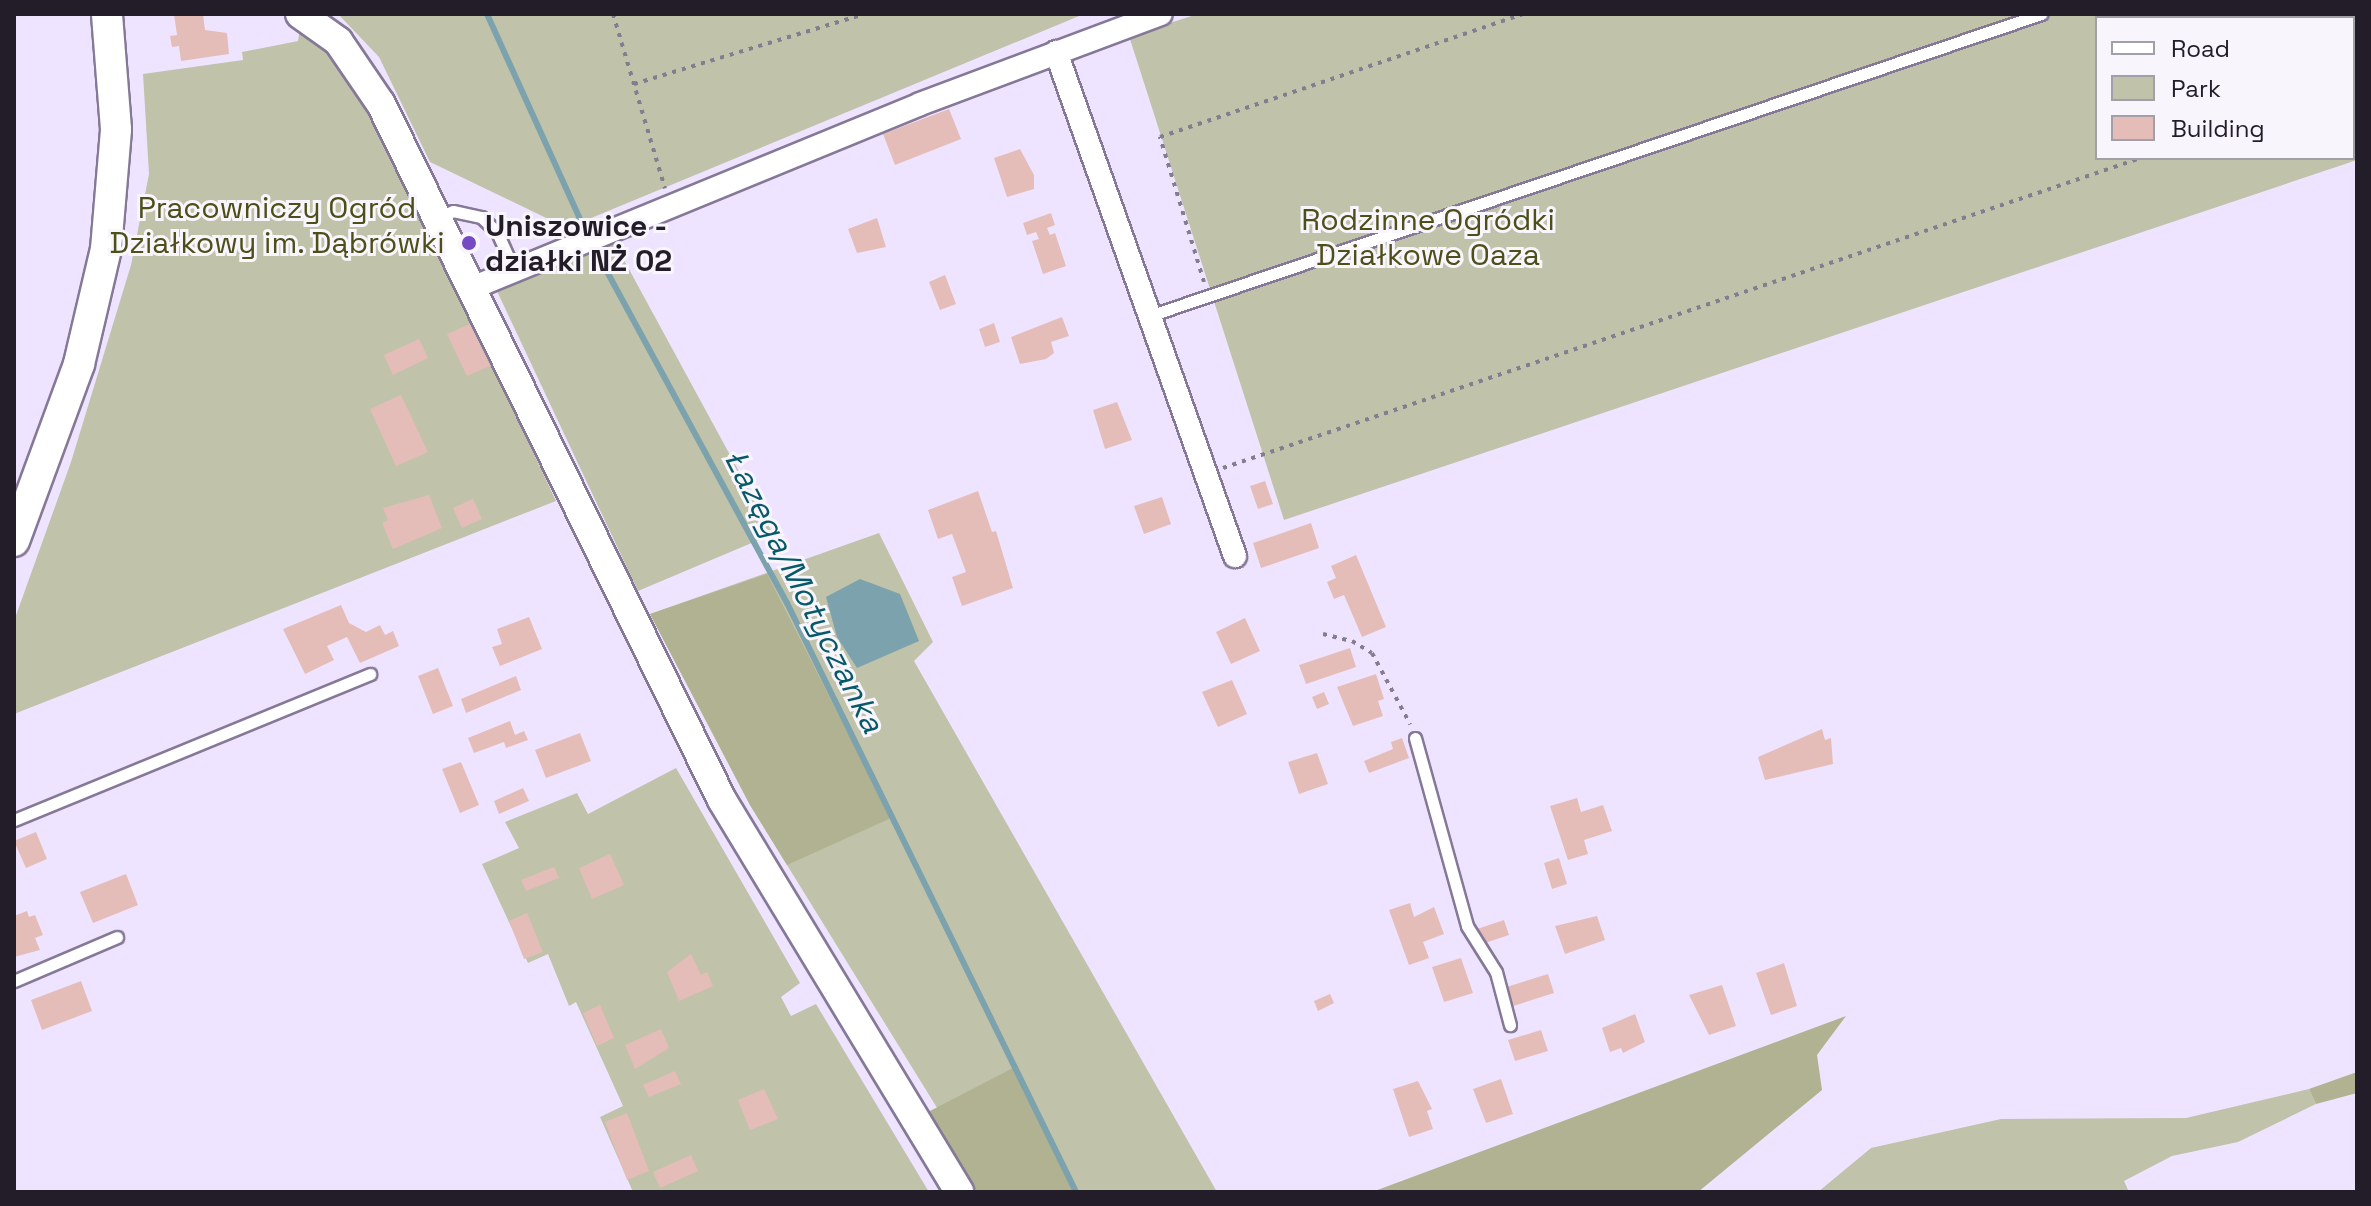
<!DOCTYPE html>
<html>
<head>
<meta charset="utf-8">
<style>
	body { margin:0 }
	#map { position:relative; width:2371px; height:1206px; overflow:hidden; background:#efe4ff; font-family:"Space Grotesk",sans-serif }
	div>[style] { position:absolute }
	.green>* { inset:0; background:#c0c2aa }
	.forest>* { inset:0; background:#b0b292 }
	.water>* { inset:0; background:#7ca2ad }
	.stream>* { height:6px; margin:-3px; padding:0 3px; transform-origin:3px; border-radius:3px; background:#7ca2ad }
	.building>* { inset:0; background:#e5bdb8 }
	.path>* { height:4px; margin-top:-2px; transform-origin:0; background:repeating-linear-gradient(90deg,#847c8f 0 4px,transparent 0 10px) }
	.roads { filter:drop-shadow(2px 0 #857997) drop-shadow(-2px 0 #857997) drop-shadow(0 2px #857997) drop-shadow(0 -2px #857997) }
	.service>* { height:11px; margin:-5.5px; padding:0 5.5px; transform-origin:5.5px; border-radius:5.5px; background:#fff }
	.minor>* { height:22px; margin:-11px; padding:0 11px; transform-origin:11px; border-radius:11px; background:#fff }
	.tertiary>* { height:28px; margin:-14px; padding:0 14px; transform-origin:14px; border-radius:14px; background:#fff }
	.secondary>* { height:30px; margin:-15px; padding:0 15px; transform-origin:15px; border-radius:15px; background:#fff }
	.dots>* { width:22px; height:22px; translate:-50% -50%; box-sizing:border-box; border:4px solid #f8f5fc; border-radius:50% }
	span { translate:-50% -50%; white-space:nowrap; text-align:center; line-height:1.15; -webkit-text-stroke:6px #f8f5fc; paint-order:stroke }
	.park-label { font-size:30px; color:#4d4e18 }
	.poi-label { font-size:30px; color:#221d29; font-weight:700 }
	.left { translate:0 -50%; text-align:left }
	.water-label { font-size:32px; color:#07596a; font-style:italic }
	.frame { position:absolute; inset:0; border:16px solid #221d29; pointer-events:none }
	.legend { position:absolute; left:2095px; top:16px; width:260px; height:144px; box-sizing:border-box; background:#f8f5fc; border:2px solid #a29fa8; margin:0; padding:10px 14px; list-style:none; font-size:24px; color:#221d29 }
	.legend li { display:flex; align-items:center; gap:16px; height:40px }
	.legend b { width:40px; border:2px solid #a29fa8 }
</style>
</head>
<body>
<div id="map">
	<div class="green">
		<i style="clip-path:polygon(338px 14px,1084px 14px,567px 228px,430px 162px,379px 57px)"></i>
		<i style="clip-path:polygon(evenodd,1198px 14px,2357px 14px,2357px 160px,1284px 520px,1129px 36px,1198px 14px,2097px 18px,2353px 18px,2353px 158px,2097px 158px,2097px 18px)"></i>
		<i style="clip-path:polygon(300px 28px,339px 64px,387px 139px,556px 501px,14px 714px,14px 621px,71px 462px,131px 265px,149px 174px,143px 74px,243px 60px,242px 52px,298px 41px)"></i>
		<i style="clip-path:polygon(612px 238px,773px 534px,638px 591px,496px 289px)"></i>
		<i style="clip-path:polygon(879px 533px,933px 642px,914px 661px,1217px 1192px,989px 1192px,750px 805px,650px 614px)"></i>
		<i style="clip-path:polygon(676px 768px,800px 983px,781px 997px,791px 1016px,816px 1004px,929px 1192px,633px 1192px,600px 1117px,623px 1106px,576px 1002px,569px 1006px,548px 954px,528px 963px,482px 864px,519px 848px,505px 822px,577px 793px,588px 814px)"></i>
		<i style="clip-path:polygon(2309px 1089px,2316px 1104px,2238px 1142px,2172px 1156px,2124px 1181px,2129px 1192px,1818px 1192px,1871px 1148px,2001px 1119px,2186px 1118px)"></i>
	</div>
	<div class="forest">
		<i style="clip-path:polygon(767px 574px,891px 818px,787px 865px,750px 805px,650px 614px)"></i>
		<i style="clip-path:polygon(1846px 1016px,1817px 1055px,1822px 1090px,1698px 1192px,1372px 1192px)"></i>
		<i style="clip-path:polygon(1013px 1068px,1077px 1192px,977px 1192px,928px 1112px)"></i>
		<i style="clip-path:polygon(2357px 1072px,2357px 1093px,2316px 1104px,2309px 1089px)"></i>
	</div>
	<div class="water">
		<i style="clip-path:polygon(860px 579px,900px 594px,919px 641px,857px 668px,837px 637px,826px 597px)"></i>
	</div>
	<div class="stream">
		<i style="left:487px;top:14px;width:242px;rotate:65.6deg"></i>
		<i style="left:592px;top:244px;width:409px;rotate:61.5deg"></i>
		<i style="left:787px;top:603px;width:656px;rotate:63.86deg"></i>
	</div>
	<div class="building">
		<i style="clip-path:polygon(174px 14px,203px 14px,205px 30px,227px 33px,229px 54px,181px 61px,179px 46px,172px 47px,170px 36px,177px 35px)"></i>
		<i style="clip-path:polygon(949px 109px,961px 139px,895px 165px,883px 134px)"></i>
		<i style="clip-path:polygon(1020px 149px,1034px 175px,1034px 189px,1007px 197px,994px 158px)"></i>
		<i style="clip-path:polygon(1051px 213px,1055px 225px,1047px 228px,1050px 235px,1055px 233px,1066px 266px,1043px 274px,1032px 241px,1039px 239px,1036px 232px,1027px 235px,1023px 223px)"></i>
		<i style="clip-path:polygon(877px 218px,886px 247px,857px 253px,848px 229px)"></i>
		<i style="clip-path:polygon(945px 275px,956px 304px,940px 310px,929px 282px)"></i>
		<i style="clip-path:polygon(1062px 317px,1069px 336px,1051px 342px,1054px 353px,1046px 359px,1020px 364px,1011px 337px)"></i>
		<i style="clip-path:polygon(994px 323px,1000px 342px,985px 347px,979px 329px)"></i>
		<i style="clip-path:polygon(470px 324px,490px 366px,467px 376px,447px 334px)"></i>
		<i style="clip-path:polygon(419px 339px,428px 358px,393px 375px,384px 355px)"></i>
		<i style="clip-path:polygon(401px 395px,428px 452px,396px 466px,370px 409px)"></i>
		<i style="clip-path:polygon(1117px 402px,1132px 440px,1105px 449px,1093px 410px)"></i>
		<i style="clip-path:polygon(1265px 481px,1273px 504px,1258px 509px,1250px 486px)"></i>
		<i style="clip-path:polygon(978px 491px,992px 532px,996px 531px,1013px 588px,962px 606px,952px 577px,966px 572px,952px 534px,938px 539px,928px 510px)"></i>
		<i style="clip-path:polygon(429px 495px,442px 528px,393px 549px,382px 523px,388px 520px,383px 508px)"></i>
		<i style="clip-path:polygon(1162px 497px,1171px 524px,1144px 534px,1134px 506px)"></i>
		<i style="clip-path:polygon(473px 499px,482px 519px,462px 528px,453px 508px)"></i>
		<i style="clip-path:polygon(1311px 523px,1319px 548px,1261px 568px,1253px 543px)"></i>
		<i style="clip-path:polygon(1356px 555px,1386px 627px,1362px 637px,1344px 595px,1334px 599px,1327px 582px,1336px 578px,1331px 566px)"></i>
		<i style="clip-path:polygon(341px 605px,349px 623px,366px 632px,380px 625px,385px 635px,393px 631px,399px 646px,360px 663px,347px 637px,327px 646px,334px 660px,305px 674px,283px 629px)"></i>
		<i style="clip-path:polygon(529px 617px,542px 649px,500px 666px,492px 647px,502px 644px,497px 629px)"></i>
		<i style="clip-path:polygon(1245px 618px,1260px 651px,1231px 664px,1216px 632px)"></i>
		<i style="clip-path:polygon(1350px 648px,1356px 667px,1306px 684px,1299px 665px)"></i>
		<i style="clip-path:polygon(438px 668px,453px 706px,433px 714px,418px 676px)"></i>
		<i style="clip-path:polygon(1376px 674px,1384px 699px,1378px 701px,1383px 716px,1353px 726px,1337px 687px)"></i>
		<i style="clip-path:polygon(516px 676px,521px 690px,466px 713px,461px 699px)"></i>
		<i style="clip-path:polygon(1232px 680px,1247px 714px,1218px 727px,1202px 692px)"></i>
		<i style="clip-path:polygon(1324px 692px,1329px 704px,1317px 709px,1312px 697px)"></i>
		<i style="clip-path:polygon(510px 721px,515px 735px,524px 731px,528px 740px,506px 748px,504px 742px,474px 753px,468px 738px)"></i>
		<i style="clip-path:polygon(1822px 729px,1825px 740px,1831px 738px,1833px 764px,1765px 780px,1758px 757px)"></i>
		<i style="clip-path:polygon(580px 733px,591px 761px,546px 778px,535px 750px)"></i>
		<i style="clip-path:polygon(1402px 738px,1409px 758px,1369px 773px,1364px 761px,1393px 749px,1391px 742px)"></i>
		<i style="clip-path:polygon(1317px 753px,1328px 784px,1299px 794px,1288px 762px)"></i>
		<i style="clip-path:polygon(461px 762px,479px 805px,460px 813px,442px 769px)"></i>
		<i style="clip-path:polygon(523px 788px,529px 801px,499px 814px,494px 801px)"></i>
		<i style="clip-path:polygon(1577px 798px,1581px 812px,1603px 805px,1612px 831px,1584px 840px,1588px 854px,1568px 860px,1550px 806px)"></i>
		<i style="clip-path:polygon(36px 832px,47px 859px,26px 868px,14px 841px)"></i>
		<i style="clip-path:polygon(610px 854px,624px 885px,592px 899px,579px 868px)"></i>
		<i style="clip-path:polygon(1559px 858px,1567px 884px,1552px 889px,1544px 863px)"></i>
		<i style="clip-path:polygon(554px 867px,559px 878px,526px 891px,521px 880px)"></i>
		<i style="clip-path:polygon(126px 874px,138px 905px,93px 923px,80px 892px)"></i>
		<i style="clip-path:polygon(1410px 903px,1414px 917px,1434px 907px,1444px 934px,1423px 942px,1429px 958px,1409px 965px,1389px 910px)"></i>
		<i style="clip-path:polygon(27px 911px,29px 917px,35px 915px,43px 935px,35px 938px,40px 950px,14px 957px,14px 916px)"></i>
		<i style="clip-path:polygon(527px 913px,543px 952px,524px 959px,509px 921px)"></i>
		<i style="clip-path:polygon(1597px 916px,1605px 940px,1565px 954px,1555px 926px)"></i>
		<i style="clip-path:polygon(1504px 920px,1509px 935px,1482px 944px,1477px 929px)"></i>
		<i style="clip-path:polygon(691px 954px,701px 975px,707px 972px,713px 986px,679px 1001px,667px 972px)"></i>
		<i style="clip-path:polygon(1461px 958px,1473px 993px,1444px 1002px,1432px 967px)"></i>
		<i style="clip-path:polygon(1784px 963px,1797px 1006px,1771px 1015px,1756px 973px)"></i>
		<i style="clip-path:polygon(1548px 974px,1554px 993px,1507px 1008px,1500px 989px)"></i>
		<i style="clip-path:polygon(81px 981px,92px 1011px,42px 1030px,31px 1000px)"></i>
		<i style="clip-path:polygon(1722px 985px,1736px 1026px,1709px 1035px,1689px 995px)"></i>
		<i style="clip-path:polygon(1330px 994px,1334px 1003px,1318px 1011px,1314px 1001px)"></i>
		<i style="clip-path:polygon(600px 1005px,614px 1038px,597px 1046px,583px 1013px)"></i>
		<i style="clip-path:polygon(1635px 1014px,1645px 1042px,1623px 1053px,1621px 1048px,1610px 1052px,1602px 1028px)"></i>
		<i style="clip-path:polygon(661px 1029px,669px 1048px,635px 1069px,625px 1045px)"></i>
		<i style="clip-path:polygon(1541px 1030px,1548px 1051px,1515px 1061px,1508px 1040px)"></i>
		<i style="clip-path:polygon(675px 1071px,681px 1084px,649px 1097px,643px 1085px)"></i>
		<i style="clip-path:polygon(1501px 1079px,1513px 1114px,1486px 1123px,1473px 1089px)"></i>
		<i style="clip-path:polygon(1418px 1081px,1432px 1109px,1427px 1111px,1433px 1129px,1409px 1137px,1393px 1089px)"></i>
		<i style="clip-path:polygon(764px 1089px,778px 1119px,750px 1130px,738px 1100px)"></i>
		<i style="clip-path:polygon(627px 1113px,649px 1171px,627px 1180px,605px 1122px)"></i>
		<i style="clip-path:polygon(691px 1155px,698px 1171px,660px 1188px,653px 1172px)"></i>
	</div>
	<div class="path">
		<i style="left:613px;top:14px;width:182px;rotate:73.4deg"></i>
		<i style="left:2255px;top:14px;width:4px;rotate:76deg"></i>
		<i style="left:634px;top:84px;width:240px;rotate:-16.9deg"></i>
		<i style="left:2353px;top:86px;width:4px;rotate:-14deg"></i>
		<i style="left:1204px;top:282px;width:152px;rotate:-106.9deg"></i>
		<i style="left:1160px;top:137px;width:383px;rotate:-18.7deg"></i>
		<i style="left:1223px;top:468px;width:969px;rotate:-18.66deg"></i>
		<i style="left:1323px;top:634px;width:30px;rotate:14deg"></i>
		<i style="left:1352px;top:641px;width:23px;rotate:31deg"></i>
		<i style="left:1372px;top:653px;width:81px;rotate:61.8deg"></i>
	</div>
	<div class="roads">
		<div class="service">
			<i style="left:439px;top:217px;width:15px;rotate:-23deg"></i>
			<i style="left:453px;top:211px;width:29px;rotate:12deg"></i>
			<i style="left:481px;top:217px;width:22px;rotate:43deg"></i>
			<i style="left:497px;top:232px;width:42px;rotate:65.9deg"></i>
			<i style="left:1149px;top:316px;width:942px;rotate:-18.7deg"></i>
			<i style="left:1415px;top:738px;width:195px;rotate:74.5deg"></i>
			<i style="left:1467px;top:926px;width:54px;rotate:57.8deg"></i>
			<i style="left:1496px;top:972px;width:55px;rotate:75.2deg"></i>
			<i style="left:14px;top:820px;width:385px;rotate:-22.3deg"></i>
			<i style="left:14px;top:981px;width:112px;rotate:-23.1deg"></i>
		</div>
		<div class="minor">
			<i style="left:1056px;top:52px;width:535px;rotate:70.45deg"></i>
			<i style="left:472px;top:288px;width:484px;rotate:-22.3deg"></i>
			<i style="left:920px;top:104px;width:257px;rotate:-20.5deg"></i>
		</div>
		<div class="tertiary">
			<i style="left:300px;top:14px;width:47px;rotate:35.4deg"></i>
			<i style="left:338px;top:41px;width:76px;rotate:55.7deg"></i>
			<i style="left:381px;top:104px;width:775px;rotate:63.9deg"></i>
			<i style="left:722px;top:800px;width:458px;rotate:58.8deg"></i>
		</div>
		<div class="secondary">
			<i style="left:14px;top:541px;width:189px;rotate:-69.8deg"></i>
			<i style="left:79px;top:364px;width:118px;rotate:-76.8deg"></i>
			<i style="left:106px;top:249px;width:120px;rotate:-85.2deg"></i>
			<i style="left:116px;top:129px;width:115px;rotate:-94.5deg"></i>
		</div>
	</div>
	<div class="dots">
		<i style="left:469px;top:243px;background:#754ac2"></i>
	</div>
	<div class="park-label">
		<span style="left:277px;top:225px">Pracowniczy Ogród<br>Działkowy im. Dąbrówki</span>
		<span style="left:1428px;top:237px">Rodzinne Ogródki<br>Działkowe Oaza</span>
	</div>
	<div class="poi-label">
		<span class="left" style="left:485px;top:243px">Uniszowice -<br>działki NŻ 02</span>
	</div>
	<div class="water-label">
		<span style="left:804px;top:591px;rotate:63deg">Łazęga/Motyczanka</span>
	</div>
	<div class="frame"></div>
	<ul class="legend">
	<li><b style="height:10px;background:#fff"></b>Road</li>
	<li><b style="height:22px;background:#c0c2aa"></b>Park</li>
	<li><b style="height:22px;background:#e5bdb8"></b>Building</li>
	</ul>
</div>
</body>
</html>
